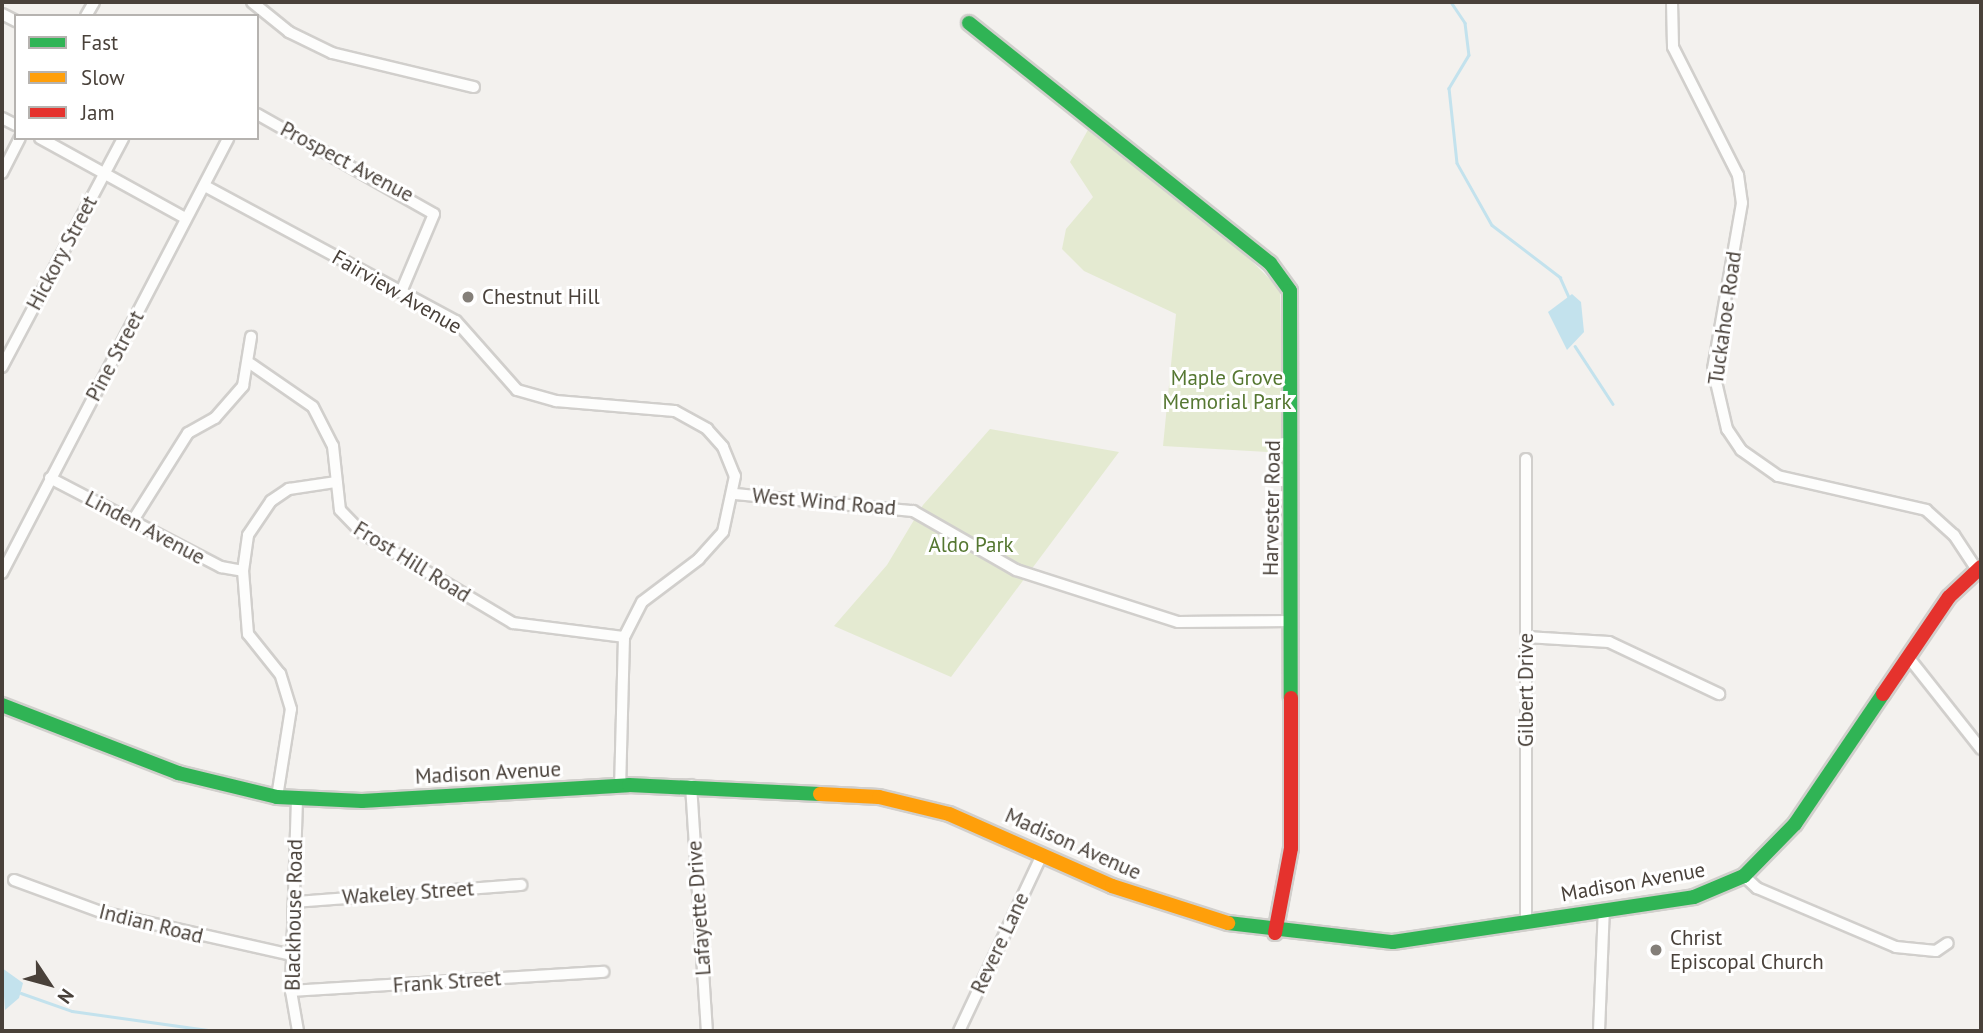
<!DOCTYPE html>
<html>
<head>
<meta charset="utf-8">
<style>
	body { margin:0 }
	#map { position:relative; width:1983px; height:1033px; overflow:hidden; background:#f3f1ee; font-family:"PT Sans",sans-serif }
	div>[style] { position:absolute }
	.green>* { inset:0; background:#e4ead1 }
	.water>* { inset:0; background:#c3e2ed }
	.stream>* { height:2.5px; margin:-1.25px; padding:0 1.25px; transform-origin:1.25px; border-radius:1.25px; background:#c3e2ed }
	.roads { filter:drop-shadow(2px 0 #d1cfcc) drop-shadow(-2px 0 #d1cfcc) drop-shadow(0 2px #d1cfcc) drop-shadow(0 -2px #d1cfcc) }
	.street>* { height:10px; margin:-5px; padding:0 5px; transform-origin:5px; border-radius:5px; background:#fdfdfc }
	.fast>* { height:14px; margin:-7px; padding:0 7px; transform-origin:7px; border-radius:7px; background:#30b455 }
	.slow>* { height:14px; margin:-7px; padding:0 7px; transform-origin:7px; border-radius:7px; background:#ff9f0a }
	.jam>* { height:14px; margin:-7px; padding:0 7px; transform-origin:7px; border-radius:7px; background:#e5322d }
	.dots>* { width:19px; height:19px; translate:-50% -50%; box-sizing:border-box; border:4px solid #fff; border-radius:50% }
	span { translate:-50% -50%; white-space:nowrap; text-align:center; line-height:1.15; -webkit-text-stroke:6px #fff; paint-order:stroke }
	.street-label { font-size:21px; color:#49413a }
	.poi-label { font-size:21px; color:#49413a }
	.left { translate:0 -50%; text-align:left }
	.park-label { font-size:21px; color:#557731 }
	.frame { position:absolute; inset:0; border:4px solid #49413a; pointer-events:none }
	.legend { position:absolute; left:14px; top:14px; width:245px; height:126px; box-sizing:border-box; background:#fff; border:2px solid #b6b3b0; margin:0; padding:9px 12px; list-style:none; font-size:21px; color:#49413a }
	.legend li { display:flex; align-items:center; gap:14px; height:35px }
	.legend b { width:35px; border:2px solid #b6b3b0 }
	.north { position:absolute; left:14px; top:949px; width:70px; height:70px; -webkit-text-stroke:5px #fff; paint-order:stroke; rotate:126deg; font-size:19px; font-weight:700; line-height:28px; text-align:center; color:#49413a }
	.north::after { content:''; display:block; margin:auto; width:24px; height:32px; background:#49413a; clip-path:polygon(50% 0,100% 100%,50% 72%,0 100%) }
</style>
</head>
<body>
<div id="map">
	<div class="green">
		<i style="clip-path:polygon(1089px 128px,1229px 239px,1280px 289px,1284px 453px,1163px 446px,1176px 314px,1084px 271px,1062px 249px,1066px 229px,1093px 197px,1070px 162px)"></i>
		<i style="clip-path:polygon(990px 429px,1119px 452px,951px 677px,834px 626px,887px 565px,923px 505px)"></i>
	</div>
	<div class="water">
		<i style="clip-path:polygon(1572px 294px,1581px 302px,1584px 332px,1567px 350px,1548px 312px)"></i>
		<i style="clip-path:polygon(2px 968px,23px 983px,19px 998px,5px 1010px)"></i>
	</div>
	<div class="stream">
		<i style="left:1451px;top:2px;width:25px;rotate:56deg"></i>
		<i style="left:1465px;top:23px;width:32px;rotate:83deg"></i>
		<i style="left:1469px;top:55px;width:39px;rotate:121deg"></i>
		<i style="left:1449px;top:88px;width:75px;rotate:83.9deg"></i>
		<i style="left:1457px;top:163px;width:71px;rotate:60.6deg"></i>
		<i style="left:1492px;top:225px;width:86px;rotate:37.4deg"></i>
		<i style="left:1560px;top:277px;width:22px;rotate:66deg"></i>
		<i style="left:1575px;top:346px;width:69px;rotate:56.8deg"></i>
		<i style="left:21px;top:993px;width:54px;rotate:19.4deg"></i>
		<i style="left:72px;top:1011px;width:144px;rotate:8deg"></i>
	</div>
	<div class="roads">
		<div class="street">
			<i style="left:252px;top:2px;width:48px;rotate:39deg"></i>
			<i style="left:289px;top:32px;width:48px;rotate:26deg"></i>
			<i style="left:332px;top:53px;width:146px;rotate:13.5deg"></i>
			<i style="left:1672px;top:2px;width:45px;rotate:88.7deg"></i>
			<i style="left:1673px;top:47px;width:144px;rotate:63.1deg"></i>
			<i style="left:1738px;top:175px;width:28px;rotate:82deg"></i>
			<i style="left:1742px;top:203px;width:169px;rotate:99.9deg"></i>
			<i style="left:1713px;top:369px;width:62px;rotate:76.9deg"></i>
			<i style="left:1727px;top:429px;width:25px;rotate:56deg"></i>
			<i style="left:1741px;top:450px;width:45px;rotate:35.1deg"></i>
			<i style="left:1778px;top:476px;width:152px;rotate:12.9deg"></i>
			<i style="left:1926px;top:510px;width:38px;rotate:42deg"></i>
			<i style="left:1954px;top:535px;width:42px;rotate:56.7deg"></i>
			<i style="left:2px;top:14px;width:16px;rotate:27deg"></i>
			<i style="left:86px;top:16px;width:16px;rotate:-60deg"></i>
			<i style="left:257px;top:114px;width:203px;rotate:29.5deg"></i>
			<i style="left:434px;top:214px;width:85px;rotate:112.9deg"></i>
			<i style="left:2px;top:118px;width:16px;rotate:27deg"></i>
			<i style="left:40px;top:138px;width:166px;rotate:28.9deg"></i>
			<i style="left:2px;top:173px;width:39px;rotate:-63deg"></i>
			<i style="left:205px;top:186px;width:285px;rotate:28.3deg"></i>
			<i style="left:456px;top:321px;width:92px;rotate:48.5deg"></i>
			<i style="left:517px;top:390px;width:41px;rotate:15.8deg"></i>
			<i style="left:556px;top:401px;width:119px;rotate:4.8deg"></i>
			<i style="left:675px;top:411px;width:37px;rotate:29deg"></i>
			<i style="left:707px;top:429px;width:24px;rotate:48deg"></i>
			<i style="left:723px;top:447px;width:31px;rotate:68deg"></i>
			<i style="left:735px;top:476px;width:57px;rotate:102.1deg"></i>
			<i style="left:723px;top:532px;width:36px;rotate:132deg"></i>
			<i style="left:699px;top:559px;width:71px;rotate:143deg"></i>
			<i style="left:642px;top:602px;width:39px;rotate:117deg"></i>
			<i style="left:624px;top:637px;width:150px;rotate:91.5deg"></i>
			<i style="left:251px;top:364px;width:75px;rotate:34.7deg"></i>
			<i style="left:313px;top:407px;width:44px;rotate:62.9deg"></i>
			<i style="left:333px;top:446px;width:64px;rotate:83.8deg"></i>
			<i style="left:340px;top:510px;width:32px;rotate:46deg"></i>
			<i style="left:362px;top:533px;width:176px;rotate:30.8deg"></i>
			<i style="left:513px;top:623px;width:112px;rotate:7.2deg"></i>
			<i style="left:2px;top:367px;width:259px;rotate:-62.1deg"></i>
			<i style="left:50px;top:478px;width:193px;rotate:27.5deg"></i>
			<i style="left:221px;top:567px;width:22px;rotate:10deg"></i>
			<i style="left:735px;top:494px;width:179px;rotate:5.5deg"></i>
			<i style="left:913px;top:511px;width:119px;rotate:29.8deg"></i>
			<i style="left:1016px;top:570px;width:170px;rotate:17.8deg"></i>
			<i style="left:1178px;top:622px;width:114px;rotate:-0.5deg"></i>
			<i style="left:132px;top:522px;width:105px;rotate:-57.8deg"></i>
			<i style="left:188px;top:433px;width:31px;rotate:-29deg"></i>
			<i style="left:215px;top:418px;width:43px;rotate:-48.8deg"></i>
			<i style="left:243px;top:386px;width:50px;rotate:-80.7deg"></i>
			<i style="left:2px;top:573px;width:490px;rotate:-62.5deg"></i>
			<i style="left:1526px;top:637px;width:83px;rotate:3.4deg"></i>
			<i style="left:1609px;top:642px;width:122px;rotate:25.3deg"></i>
			<i style="left:1909px;top:658px;width:116px;rotate:51.6deg"></i>
			<i style="left:691px;top:785px;width:247px;rotate:86.3deg"></i>
			<i style="left:277px;top:797px;width:89px;rotate:-81deg"></i>
			<i style="left:291px;top:709px;width:37px;rotate:-107deg"></i>
			<i style="left:280px;top:674px;width:51px;rotate:-128.7deg"></i>
			<i style="left:248px;top:634px;width:63px;rotate:-94.5deg"></i>
			<i style="left:243px;top:571px;width:36px;rotate:-82deg"></i>
			<i style="left:248px;top:535px;width:41px;rotate:-55.9deg"></i>
			<i style="left:271px;top:501px;width:22px;rotate:-34deg"></i>
			<i style="left:289px;top:489px;width:48px;rotate:-8.5deg"></i>
			<i style="left:297px;top:799px;width:192px;rotate:91.8deg"></i>
			<i style="left:291px;top:991px;width:41px;rotate:80.1deg"></i>
			<i style="left:1744px;top:876px;width:18px;rotate:43deg"></i>
			<i style="left:1757px;top:888px;width:151px;rotate:23deg"></i>
			<i style="left:1896px;top:947px;width:40px;rotate:5.7deg"></i>
			<i style="left:1936px;top:951px;width:14px;rotate:-34deg"></i>
			<i style="left:14px;top:880px;width:93px;rotate:20.2deg"></i>
			<i style="left:101px;top:912px;width:196px;rotate:12.7deg"></i>
			<i style="left:295px;top:902px;width:227px;rotate:-4.3deg"></i>
			<i style="left:1526px;top:921px;width:462px;rotate:-90deg"></i>
			<i style="left:291px;top:991px;width:313px;rotate:-3.5deg"></i>
			<i style="left:959px;top:1031px;width:195px;rotate:-64.8deg"></i>
			<i style="left:1599px;top:1031px;width:122px;rotate:-87.7deg"></i>
		</div>
		<div class="fast">
			<i style="left:969px;top:23px;width:385px;rotate:38.6deg"></i>
			<i style="left:1270px;top:263px;width:34px;rotate:54deg"></i>
			<i style="left:1290px;top:291px;width:407px;rotate:89.9deg"></i>
			<i style="left:2px;top:705px;width:189px;rotate:21.1deg"></i>
			<i style="left:178px;top:773px;width:102px;rotate:13.6deg"></i>
			<i style="left:277px;top:797px;width:85px;rotate:2.7deg"></i>
			<i style="left:362px;top:801px;width:267px;rotate:-3.4deg"></i>
			<i style="left:629px;top:785px;width:191px;rotate:2.7deg"></i>
			<i style="left:1228px;top:923px;width:166px;rotate:6.6deg"></i>
			<i style="left:1393px;top:942px;width:304px;rotate:-8.5deg"></i>
			<i style="left:1694px;top:897px;width:54px;rotate:-22.8deg"></i>
			<i style="left:1744px;top:876px;width:73px;rotate:-45.6deg"></i>
			<i style="left:1795px;top:824px;width:157px;rotate:-55.9deg"></i>
		</div>
		<div class="slow">
			<i style="left:820px;top:794px;width:59px;rotate:2.9deg"></i>
			<i style="left:879px;top:797px;width:72px;rotate:13.7deg"></i>
			<i style="left:949px;top:814px;width:178px;rotate:23.8deg"></i>
			<i style="left:1112px;top:886px;width:122px;rotate:17.7deg"></i>
		</div>
		<div class="jam">
			<i style="left:1883px;top:694px;width:117px;rotate:-55.8deg"></i>
			<i style="left:1949px;top:597px;width:44px;rotate:-43.2deg"></i>
			<i style="left:1275px;top:933px;width:86px;rotate:-79.3deg"></i>
			<i style="left:1291px;top:848px;width:150px;rotate:-90deg"></i>
		</div>
	</div>
	<div class="dots">
		<i style="left:468px;top:297px;background:#847f79"></i>
		<i style="left:1656px;top:950px;background:#847f79"></i>
	</div>
	<div class="street-label">
		<span style="left:347px;top:162px;rotate:28deg">Prospect Avenue</span>
		<span style="left:62px;top:253px;rotate:-62deg">Hickory Street</span>
		<span style="left:397px;top:292px;rotate:30deg">Fairview Avenue</span>
		<span style="left:1725px;top:318px;rotate:-82deg">Tuckahoe Road</span>
		<span style="left:115px;top:356px;rotate:-62deg">Pine Street</span>
		<span style="left:824px;top:502px;rotate:5deg">West Wind Road</span>
		<span style="left:1272px;top:508px;rotate:-89deg">Harvester Road</span>
		<span style="left:145px;top:528px;rotate:28deg">Linden Avenue</span>
		<span style="left:412px;top:562px;rotate:32deg">Frost Hill Road</span>
		<span style="left:1526px;top:690px;rotate:-90deg">Gilbert Drive</span>
		<span style="left:488px;top:773px;rotate:-3deg">Madison Avenue</span>
		<span style="left:1073px;top:844px;rotate:24deg">Madison Avenue</span>
		<span style="left:1633px;top:882px;rotate:-10deg">Madison Avenue</span>
		<span style="left:408px;top:893px;rotate:-4deg">Wakeley Street</span>
		<span style="left:699px;top:908px;rotate:-94deg">Lafayette Drive</span>
		<span style="left:294px;top:915px;rotate:-89deg">Blackhouse Road</span>
		<span style="left:151px;top:924px;rotate:14deg">Indian Road</span>
		<span style="left:1000px;top:943px;rotate:-65deg">Revere Lane</span>
		<span style="left:447px;top:982px;rotate:-4deg">Frank Street</span>
	</div>
	<div class="poi-label">
		<span class="left" style="left:482px;top:297px">Chestnut Hill</span>
		<span class="left" style="left:1670px;top:950px">Christ<br>Episcopal Church</span>
	</div>
	<div class="park-label">
		<span style="left:1227px;top:390px">Maple Grove<br>Memorial Park</span>
		<span style="left:971px;top:545px">Aldo Park</span>
	</div>
	<div class="frame"></div>
	<ul class="legend">
	<li><b style="height:9px;background:#30b455"></b>Fast</li>
	<li><b style="height:9px;background:#ff9f0a"></b>Slow</li>
	<li><b style="height:9px;background:#e5322d"></b>Jam</li>
	</ul>
	<div class="north">N</div>
</div>
</body>
</html>
